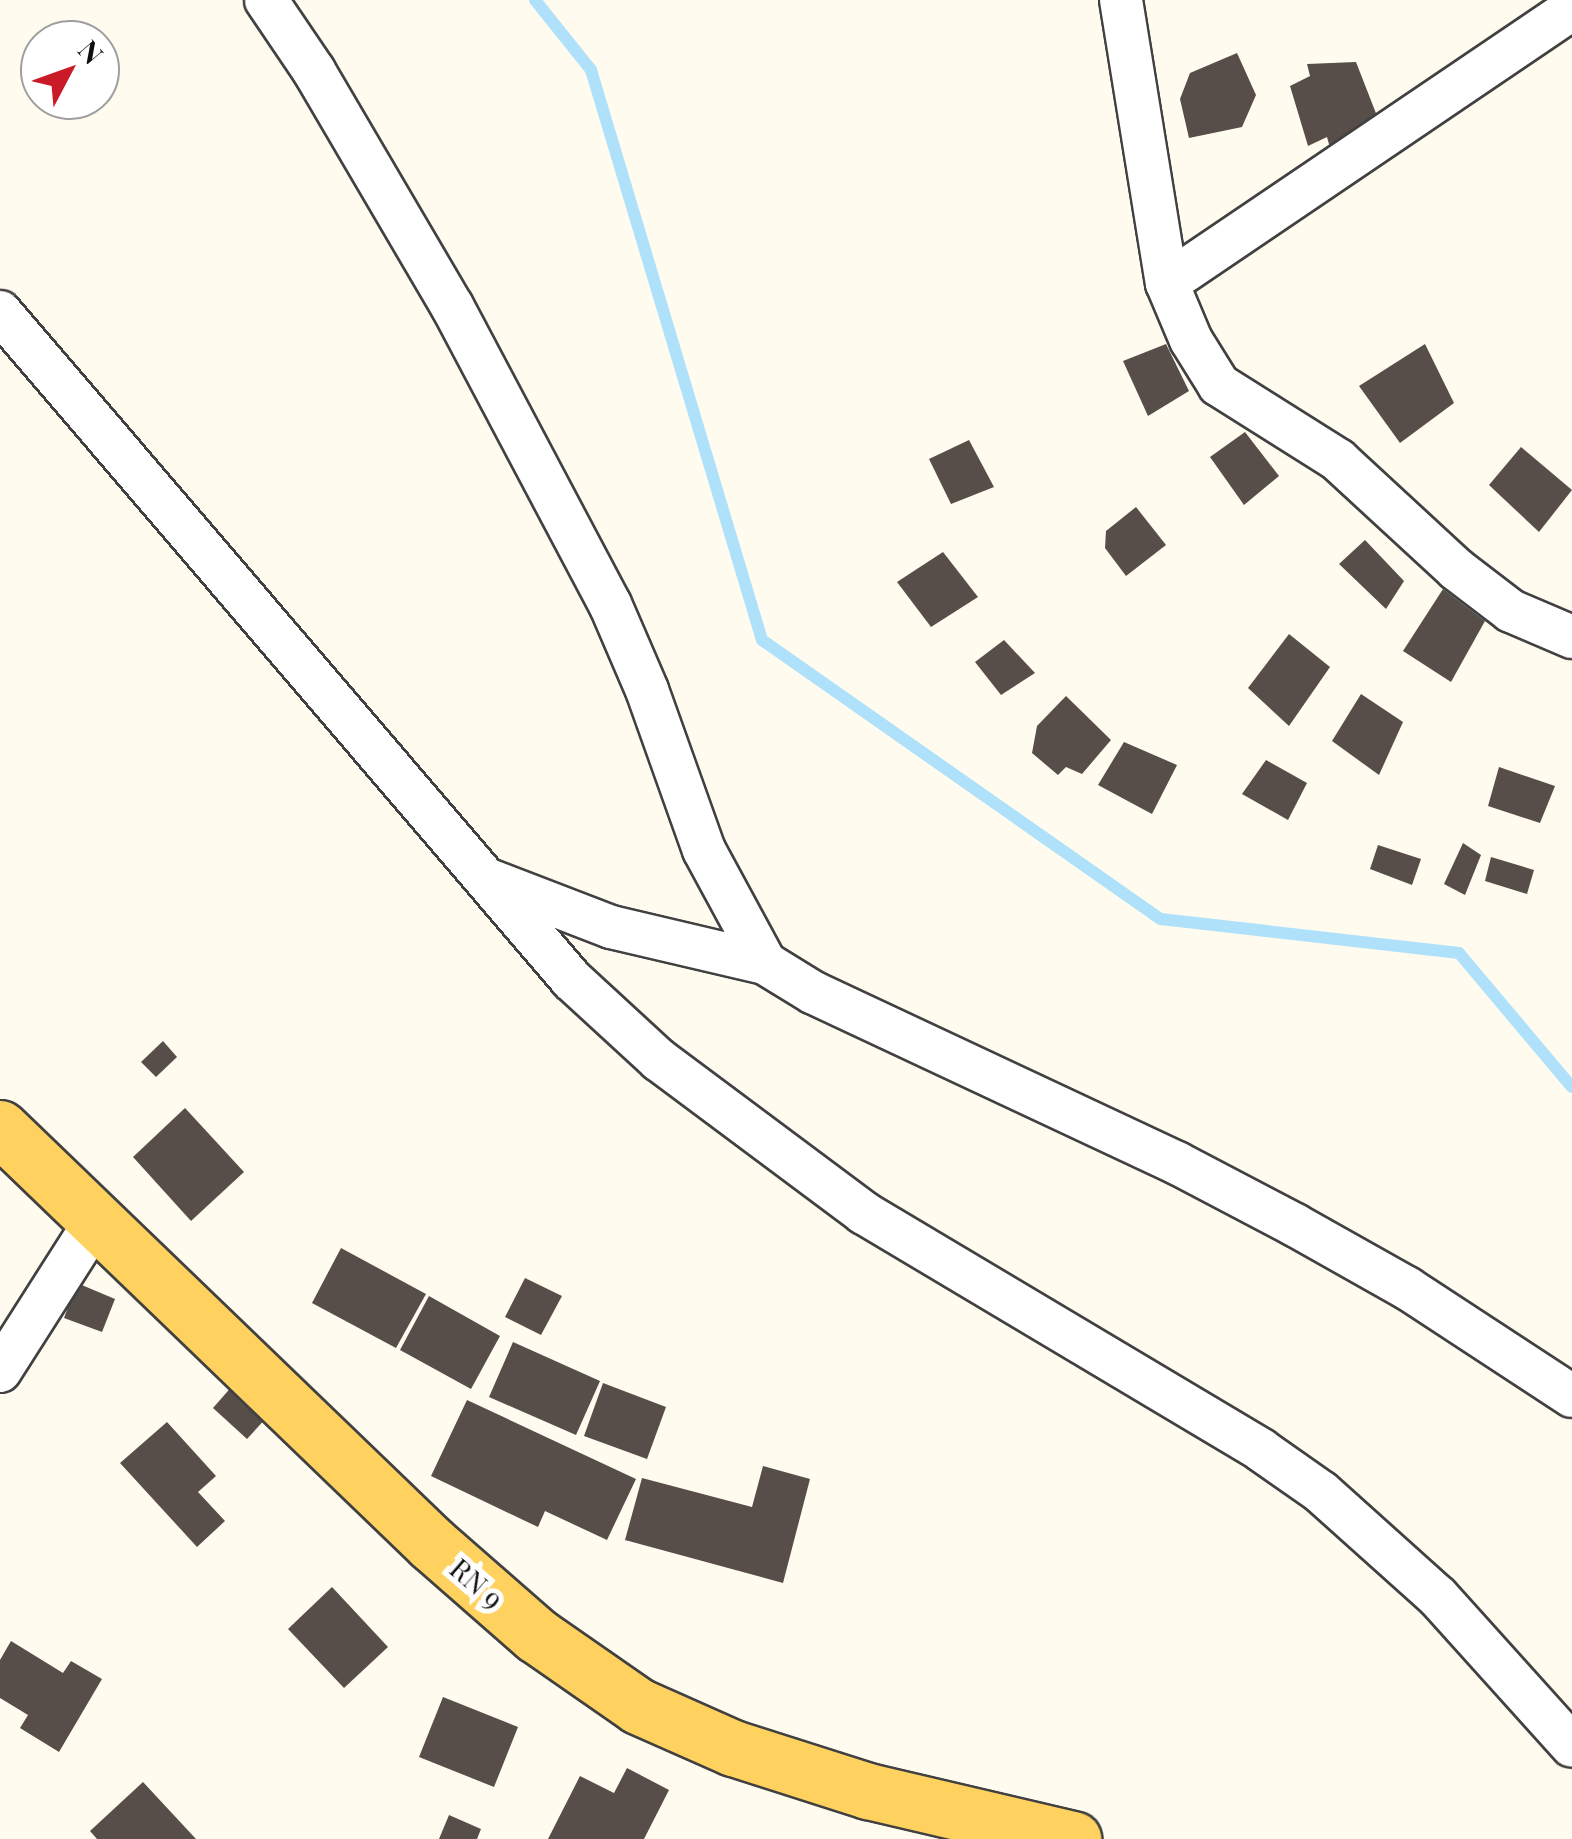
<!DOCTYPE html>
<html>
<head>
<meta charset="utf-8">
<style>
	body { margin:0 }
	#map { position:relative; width:1572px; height:1839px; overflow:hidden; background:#fffbef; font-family:"Playfair Display",serif }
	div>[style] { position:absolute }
	.stream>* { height:12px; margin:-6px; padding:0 6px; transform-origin:6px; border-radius:6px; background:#afe1fb }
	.building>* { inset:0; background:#584e49 }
	.roads { filter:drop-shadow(2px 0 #414141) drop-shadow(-2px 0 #414141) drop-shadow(0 2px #414141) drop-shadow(0 -2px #414141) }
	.street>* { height:42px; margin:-21px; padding:0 21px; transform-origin:21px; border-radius:21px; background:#fff }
	.primary>* { height:55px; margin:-27.5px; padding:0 27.5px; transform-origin:27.5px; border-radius:27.5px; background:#ffd25f }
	span { translate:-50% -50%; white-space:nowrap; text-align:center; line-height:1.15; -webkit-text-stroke:10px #fff; paint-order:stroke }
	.street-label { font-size:28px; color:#0e0e0e }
	.north { position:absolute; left:20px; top:20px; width:100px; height:100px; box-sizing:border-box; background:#fff; border:2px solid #9f9f9f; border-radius:50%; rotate:49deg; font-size:28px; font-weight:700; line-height:40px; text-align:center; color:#0e0e0e }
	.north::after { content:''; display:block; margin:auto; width:35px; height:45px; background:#ca1a28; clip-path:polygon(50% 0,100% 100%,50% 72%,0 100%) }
</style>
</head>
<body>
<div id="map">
	<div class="stream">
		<i style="left:535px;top:0;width:90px;rotate:51.3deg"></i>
		<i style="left:591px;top:70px;width:595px;rotate:73.3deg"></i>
		<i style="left:762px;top:640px;width:487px;rotate:35deg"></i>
		<i style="left:1161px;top:919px;width:300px;rotate:6.5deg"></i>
		<i style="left:1459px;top:953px;width:175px;rotate:49.9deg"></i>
	</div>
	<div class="building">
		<i style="clip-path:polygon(1237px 53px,1256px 95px,1242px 127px,1189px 138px,1180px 99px,1190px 73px)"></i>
		<i style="clip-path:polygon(1356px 62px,1379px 121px,1330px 148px,1327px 137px,1308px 146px,1290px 86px,1310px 76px,1307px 64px)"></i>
		<i style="clip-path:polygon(1166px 344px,1189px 391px,1148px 416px,1123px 361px)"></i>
		<i style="clip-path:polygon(1425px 344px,1454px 403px,1400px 443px,1359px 386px)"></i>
		<i style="clip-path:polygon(1245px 432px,1279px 476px,1244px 505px,1210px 457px)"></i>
		<i style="clip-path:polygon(969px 440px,994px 487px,951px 504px,929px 459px)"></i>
		<i style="clip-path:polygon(1521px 447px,1572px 490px,1539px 532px,1489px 485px)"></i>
		<i style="clip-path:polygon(1136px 507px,1166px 545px,1126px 576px,1105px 548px,1106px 531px)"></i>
		<i style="clip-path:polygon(1365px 540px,1404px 581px,1386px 609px,1339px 564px)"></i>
		<i style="clip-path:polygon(943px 552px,978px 597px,931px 627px,897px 582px)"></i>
		<i style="clip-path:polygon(1443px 589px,1485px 621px,1451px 682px,1403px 651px)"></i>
		<i style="clip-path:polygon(1289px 634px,1330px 667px,1289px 726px,1248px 688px)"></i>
		<i style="clip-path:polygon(1004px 640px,1035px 673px,1001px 695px,975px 662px)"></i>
		<i style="clip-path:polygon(1361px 694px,1403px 722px,1379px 775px,1332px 741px)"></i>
		<i style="clip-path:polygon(1066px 696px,1111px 740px,1082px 774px,1066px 767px,1058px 775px,1032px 753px,1037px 726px)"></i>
		<i style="clip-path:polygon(1124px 742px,1177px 765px,1152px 814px,1098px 785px)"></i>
		<i style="clip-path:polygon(1266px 760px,1307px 783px,1288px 820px,1242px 794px)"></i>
		<i style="clip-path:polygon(1499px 767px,1555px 786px,1540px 823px,1488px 806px)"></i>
		<i style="clip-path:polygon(1463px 843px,1481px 855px,1465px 895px,1444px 884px)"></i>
		<i style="clip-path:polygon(1378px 845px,1421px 859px,1412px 885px,1370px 869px)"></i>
		<i style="clip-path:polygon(1491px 857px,1534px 870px,1527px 894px,1485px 881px)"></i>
		<i style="clip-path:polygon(163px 1041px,177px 1057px,156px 1077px,141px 1062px)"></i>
		<i style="clip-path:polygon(185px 1108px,244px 1172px,191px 1221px,133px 1157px)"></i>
		<i style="clip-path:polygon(341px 1248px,426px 1294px,396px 1348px,312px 1303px)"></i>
		<i style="clip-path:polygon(525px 1278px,562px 1296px,541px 1335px,505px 1317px)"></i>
		<i style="clip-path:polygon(77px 1283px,115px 1299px,102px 1332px,64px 1318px)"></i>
		<i style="clip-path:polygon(429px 1296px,500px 1336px,471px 1389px,400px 1350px)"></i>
		<i style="clip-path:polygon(513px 1342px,600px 1381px,576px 1435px,489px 1397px)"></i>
		<i style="clip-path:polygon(603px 1383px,666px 1407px,647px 1459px,584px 1436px)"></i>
		<i style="clip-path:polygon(234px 1384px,268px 1416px,247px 1439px,213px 1408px)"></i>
		<i style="clip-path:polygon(467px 1400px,636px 1479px,607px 1540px,545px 1511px,538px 1527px,431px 1476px)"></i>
		<i style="clip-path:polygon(167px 1422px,216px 1476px,198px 1492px,225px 1521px,197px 1547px,120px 1463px)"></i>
		<i style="clip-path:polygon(763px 1466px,810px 1479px,783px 1583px,625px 1540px,642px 1478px,752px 1507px)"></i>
		<i style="clip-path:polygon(332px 1587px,388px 1647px,344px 1688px,288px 1629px)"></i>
		<i style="clip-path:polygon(11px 1641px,63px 1673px,71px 1661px,102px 1679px,59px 1752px,20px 1728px,28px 1715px,0 1698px,0 1660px)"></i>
		<i style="clip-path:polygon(443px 1697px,518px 1727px,494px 1787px,419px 1757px)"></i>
		<i style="clip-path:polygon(627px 1768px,669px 1790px,644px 1839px,548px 1839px,580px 1776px,614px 1793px)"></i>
		<i style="clip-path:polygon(143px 1782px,196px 1839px,97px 1839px,90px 1831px)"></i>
		<i style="clip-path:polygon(449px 1815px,481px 1829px,477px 1839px,439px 1839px)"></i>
	</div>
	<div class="roads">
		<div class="street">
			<i style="left:266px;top:0;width:86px;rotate:55.9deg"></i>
			<i style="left:314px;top:71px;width:273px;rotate:59.6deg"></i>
			<i style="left:452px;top:306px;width:337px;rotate:62.1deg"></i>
			<i style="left:610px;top:604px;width:94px;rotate:66.7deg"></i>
			<i style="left:647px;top:690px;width:170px;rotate:70.4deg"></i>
			<i style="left:704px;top:850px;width:128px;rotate:61.6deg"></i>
			<i style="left:765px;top:963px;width:57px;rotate:31.5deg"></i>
			<i style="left:814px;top:993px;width:401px;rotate:25.1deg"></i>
			<i style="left:1177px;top:1163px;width:133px;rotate:27.7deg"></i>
			<i style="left:1295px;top:1225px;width:129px;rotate:29.4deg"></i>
			<i style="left:1407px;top:1288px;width:197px;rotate:33.2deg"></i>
			<i style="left:1121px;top:0;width:287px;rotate:80.8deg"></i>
			<i style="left:1167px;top:283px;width:62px;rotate:67.2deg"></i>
			<i style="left:1191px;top:340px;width:53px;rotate:58.1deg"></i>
			<i style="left:1219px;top:385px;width:141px;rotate:32.2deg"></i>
			<i style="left:1338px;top:460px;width:161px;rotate:42.7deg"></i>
			<i style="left:1456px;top:569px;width:69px;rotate:37.4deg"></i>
			<i style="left:1511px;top:611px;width:66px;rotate:23.1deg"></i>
			<i style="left:1167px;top:283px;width:489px;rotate:-34.1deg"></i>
			<i style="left:0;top:312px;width:879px;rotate:49.43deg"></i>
			<i style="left:572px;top:980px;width:118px;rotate:42.6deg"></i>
			<i style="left:659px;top:1060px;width:256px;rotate:36.7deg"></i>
			<i style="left:864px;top:1213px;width:462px;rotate:30.8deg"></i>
			<i style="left:1261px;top:1450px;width:73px;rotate:35deg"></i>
			<i style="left:1321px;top:1492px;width:157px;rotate:41.9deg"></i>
			<i style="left:1438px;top:1597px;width:200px;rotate:48deg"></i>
			<i style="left:489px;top:880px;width:131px;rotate:21.1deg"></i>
			<i style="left:611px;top:927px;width:158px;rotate:13.2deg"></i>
			<i style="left:0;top:1371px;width:177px;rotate:-57.5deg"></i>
		</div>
		<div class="primary">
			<i style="left:0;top:1128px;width:600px;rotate:43.92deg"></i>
			<i style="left:432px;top:1544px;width:138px;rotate:41.2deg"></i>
			<i style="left:536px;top:1635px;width:124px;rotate:34.8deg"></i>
			<i style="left:638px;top:1706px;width:104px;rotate:23.9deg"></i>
			<i style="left:733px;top:1748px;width:142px;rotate:17.7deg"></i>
			<i style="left:868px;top:1791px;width:211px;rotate:13.2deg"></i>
		</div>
	</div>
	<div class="street-label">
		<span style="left:477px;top:1583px;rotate:41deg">RN 9</span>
	</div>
	<div class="north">N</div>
</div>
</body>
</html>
